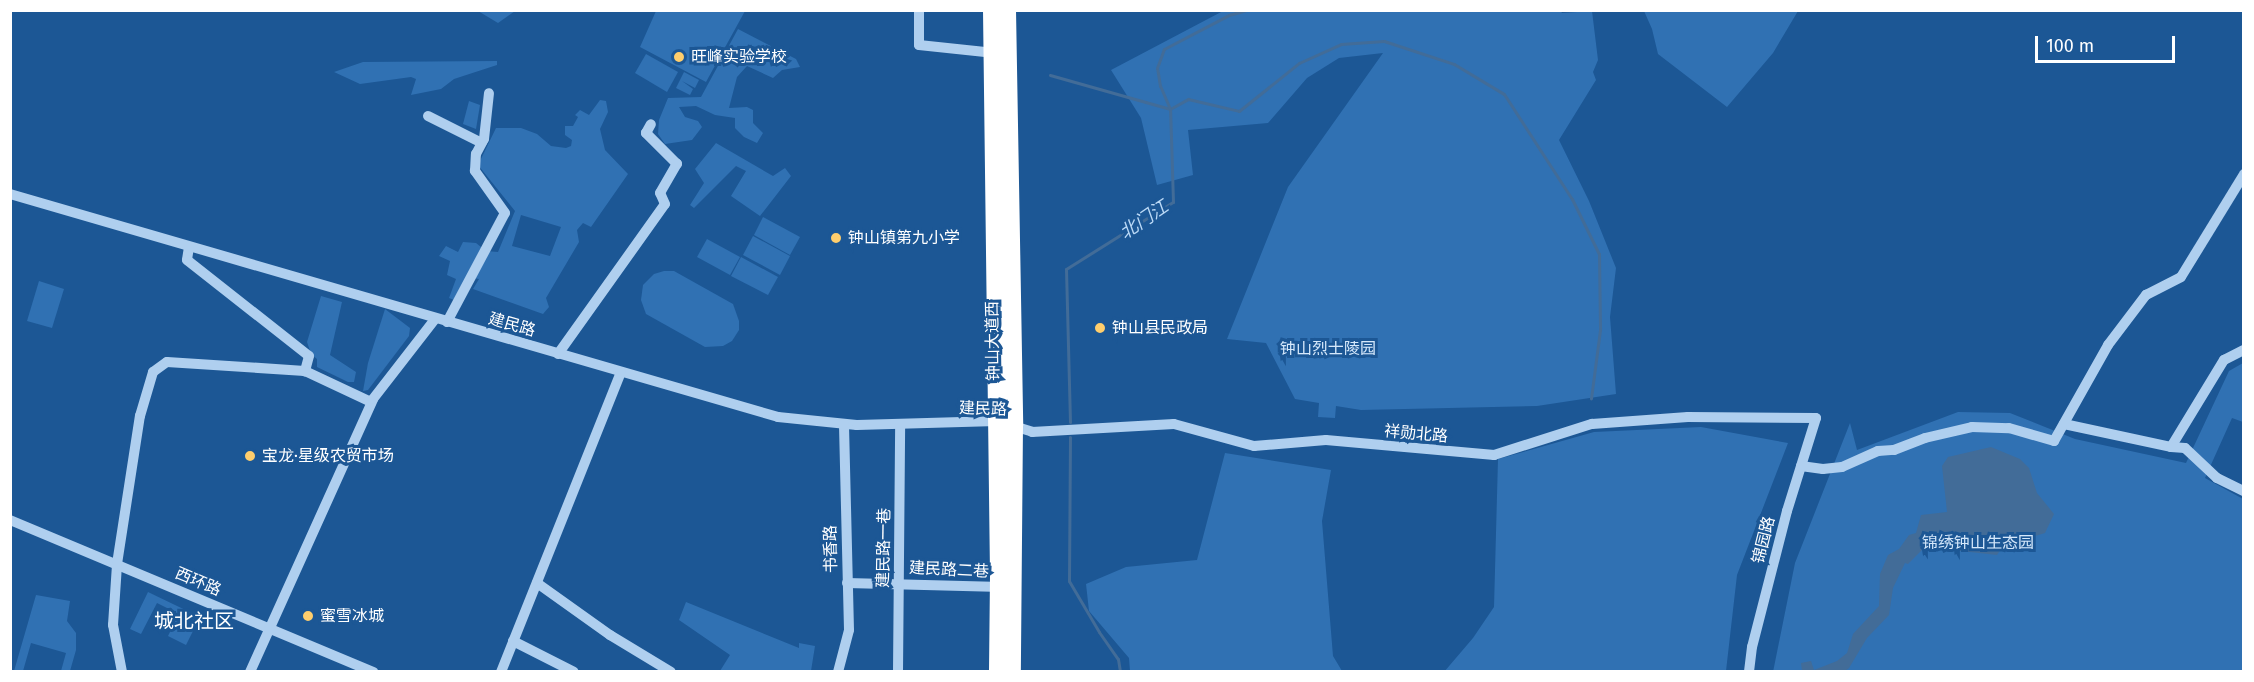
<!DOCTYPE html>
<html>
<head>
<meta charset="utf-8">
<style>
	body { margin:0 }
	#map { position:relative; width:2254px; height:682px; overflow:hidden; background:#1c5795; font-family:"Fira Sans","Noto Sans SC",sans-serif }
	div>[style] { position:absolute }
	.green>* { inset:0; background:#3071b3 }
	.water>* { inset:0; background:#426c98 }
	.stream>* { height:3px; margin:-1.5px; padding:0 1.5px; transform-origin:1.5px; border-radius:1.5px; background:#426c98 }
	.minor>* { height:10px; margin:-5px; padding:0 5px; transform-origin:5px; border-radius:5px; background:#afcfef }
	.highway>* { height:18px; margin:-9px; padding:0 9px; transform-origin:9px; border-radius:9px; background:#fff }
	.dots>* { width:16px; height:16px; translate:-50% -50%; box-sizing:border-box; border:3px solid #1c5795; border-radius:50% }
	span { translate:-50% -50%; white-space:nowrap; text-align:center; line-height:1.15; -webkit-text-stroke:6px #1c5795; paint-order:stroke }
	.poi-label { font-size:16px; color:#fff }
	.left { translate:0 -50%; text-align:left }
	.street-label { font-size:16px; color:#fff }
	.park-label { font-size:16px; color:#d5e8fb }
	.water-label { font-size:18px; color:#bbd9f6; font-style:italic }
	.quarter-label { font-size:20px; color:#fff }
	.frame { position:absolute; inset:0; border:12px solid #fff; pointer-events:none }
	.scale { position:absolute; left:2035px; top:36px; width:140px; height:27px; box-sizing:border-box; border:3px solid #fff; border-top:0; padding-left:8px; font-size:18px; line-height:21px; white-space:nowrap; color:#fff; -webkit-text-stroke:4px #1c5795; paint-order:stroke }
</style>
</head>
<body>
<div id="map">
	<div class="green">
		<i style="clip-path:polygon(1560px 10px,1562px 13px,1592px 11px,1598px 60px,1593px 72px,1596px 80px,1559px 140px,1589px 201px,1616px 268px,1610px 317px,1616px 394px,1537px 406px,1361px 410px,1336px 406px,1335px 418px,1318px 417px,1319px 403px,1295px 399px,1266px 343px,1227px 339px,1288px 187px,1383px 53px,1339px 58px,1307px 78px,1268px 123px,1188px 130px,1193px 175px,1157px 185px,1141px 118px,1111px 70px,1223px 11px)"></i>
		<i style="clip-path:polygon(478px 11px,515px 11px,498px 23px)"></i>
		<i style="clip-path:polygon(656px 11px,656px 10px,745px 11px,706px 82px,640px 47px)"></i>
		<i style="clip-path:polygon(1721px 11px,1798px 11px,1773px 53px,1727px 107px,1658px 54px,1652px 29px,1644px 11px)"></i>
		<i style="clip-path:polygon(738px 29px,796px 59px,800px 67px,782px 70px,773px 78px,747px 66px,737px 77px,729px 108px,747px 107px,753px 110px,753px 123px,763px 133px,757px 143px,744px 137px,735px 128px,735px 118px,715px 115px,696px 106px,679px 107px,685px 117px,698px 121px,702px 127px,692px 140px,665px 144px,658px 134px,659px 120px,668px 98px,701px 97px)"></i>
		<i style="clip-path:polygon(646px 54px,678px 72px,667px 92px,635px 73px)"></i>
		<i style="clip-path:polygon(497px 61px,497px 65px,454px 79px,441px 89px,411px 95px,416px 79px,411px 77px,360px 84px,334px 72px,363px 62px)"></i>
		<i style="clip-path:polygon(684px 72px,699px 80px,695px 88px,682px 81px,693px 89px,690px 95px,676px 88px)"></i>
		<i style="clip-path:polygon(evenodd,600px 100px,606px 101px,608px 112px,600px 129px,605px 150px,628px 174px,591px 227px,583px 223px,577px 230px,579px 242px,546px 298px,549px 307px,543px 314px,473px 289px,479px 279px,466px 277px,454px 300px,449px 298px,456px 279px,447px 275px,450px 261px,439px 256px,446px 246px,458px 252px,463px 242px,476px 243px,486px 251px,498px 252px,515px 211px,478px 165px,496px 128px,521px 128px,537px 134px,551px 146px,566px 148px,571px 146px,572px 140px,565px 135px,565px 126px,573px 126px,578px 117px,575px 115px,580px 110px,589px 115px,600px 100px,521px 215px,561px 227px,550px 256px,512px 246px,521px 215px)"></i>
		<i style="clip-path:polygon(469px 101px,480px 105px,476px 129px,463px 124px)"></i>
		<i style="clip-path:polygon(716px 143px,773px 176px,785px 168px,791px 176px,760px 216px,731px 196px,746px 171px,736px 166px,694px 208px,690px 205px,704px 183px,695px 169px)"></i>
		<i style="clip-path:polygon(763px 217px,800px 237px,790px 255px,754px 235px)"></i>
		<i style="clip-path:polygon(753px 236px,790px 256px,780px 275px,743px 255px)"></i>
		<i style="clip-path:polygon(707px 239px,740px 257px,730px 275px,697px 257px)"></i>
		<i style="clip-path:polygon(741px 257px,778px 277px,768px 295px,731px 276px)"></i>
		<i style="clip-path:polygon(664px 271px,674px 271px,733px 304px,739px 321px,739px 330px,732px 341px,723px 346px,705px 347px,646px 314px,641px 300px,643px 285px,654px 274px)"></i>
		<i style="clip-path:polygon(39px 281px,64px 289px,52px 328px,27px 321px)"></i>
		<i style="clip-path:polygon(321px 296px,342px 302px,330px 355px,356px 372px,354px 382px,348px 382px,317px 367px,317px 359px,311px 354px,307px 342px)"></i>
		<i style="clip-path:polygon(385px 309px,410px 328px,409px 336px,368px 390px,363px 391px,368px 363px)"></i>
		<i style="clip-path:polygon(2243px 363px,2243px 422px,2232px 418px,2205px 478px,2243px 499px,2243px 671px,1773px 672px,1795px 563px,1850px 423px,1857px 450px,1958px 412px,2010px 413px,2075px 439px,2186px 463px,2229px 371px)"></i>
		<i style="clip-path:polygon(1701px 427px,1788px 443px,1737px 575px,1726px 671px,1444px 672px,1473px 638px,1494px 607px,1498px 459px,1594px 432px)"></i>
		<i style="clip-path:polygon(1225px 453px,1331px 470px,1322px 521px,1333px 656px,1342px 671px,1130px 671px,1129px 658px,1089px 611px,1086px 584px,1126px 567px,1197px 560px)"></i>
		<i style="clip-path:polygon(148px 592px,200px 617px,186px 645px,168px 636px,179px 614px,157px 603px,141px 634px,130px 629px)"></i>
		<i style="clip-path:polygon(36px 595px,70px 601px,67px 621px,76px 633px,76px 650px,70px 671px,61px 671px,66px 653px,31px 643px,23px 671px,14px 671px)"></i>
		<i style="clip-path:polygon(686px 602px,799px 648px,799px 643px,815px 646px,811px 671px,720px 671px,730px 655px,679px 620px)"></i>
	</div>
	<div class="water">
		<i style="clip-path:polygon(1991px 447px,2020px 459px,2029px 468px,2037px 493px,2054px 514px,2045px 533px,2003px 546px,1997px 555px,1925px 547px,1908px 564px,1905px 563px,1893px 588px,1889px 615px,1867px 638px,1849px 668px,1845px 671px,1802px 671px,1801px 663px,1811px 661px,1814px 670px,1837px 661px,1847px 653px,1853px 634px,1879px 606px,1880px 574px,1888px 555px,1899px 549px,1909px 535px,1916px 533px,1921px 515px,1947px 512px,1942px 466px,1948px 457px)"></i>
	</div>
	<div class="stream">
		<i style="left:1050px;top:75px;width:125px;rotate:15.8deg"></i>
		<i style="left:1170px;top:109px;width:21px;rotate:-29deg"></i>
		<i style="left:1188px;top:99px;width:52px;rotate:13.2deg"></i>
		<i style="left:1239px;top:111px;width:77px;rotate:-38.7deg"></i>
		<i style="left:1299px;top:63px;width:46px;rotate:-24.3deg"></i>
		<i style="left:1341px;top:44px;width:43px;rotate:-4deg"></i>
		<i style="left:1384px;top:41px;width:74px;rotate:18.2deg"></i>
		<i style="left:1454px;top:64px;width:58px;rotate:31deg"></i>
		<i style="left:1504px;top:94px;width:125px;rotate:57.1deg"></i>
		<i style="left:1572px;top:199px;width:61px;rotate:63.9deg"></i>
		<i style="left:1599px;top:254px;width:76px;rotate:89.2deg"></i>
		<i style="left:1600px;top:330px;width:69px;rotate:97.5deg"></i>
		<i style="left:1070px;top:422px;width:153px;rotate:-91.5deg"></i>
		<i style="left:1066px;top:269px;width:126px;rotate:-32.1deg"></i>
		<i style="left:1173px;top:202px;width:93px;rotate:-91.8deg"></i>
		<i style="left:1170px;top:109px;width:25px;rotate:-113deg"></i>
		<i style="left:1160px;top:86px;width:18px;rotate:-99deg"></i>
		<i style="left:1157px;top:68px;width:20px;rotate:-70deg"></i>
		<i style="left:1164px;top:49px;width:73px;rotate:-27.6deg"></i>
		<i style="left:1229px;top:15px;width:18px;rotate:-16deg"></i>
		<i style="left:1070px;top:437px;width:144px;rotate:90.4deg"></i>
		<i style="left:1069px;top:581px;width:59px;rotate:59.5deg"></i>
		<i style="left:1099px;top:632px;width:33px;rotate:55deg"></i>
		<i style="left:1118px;top:659px;width:13px;rotate:81deg"></i>
	</div>
	<div class="minor">
		<i style="left:919px;top:10px;width:35px;rotate:90deg"></i>
		<i style="left:919px;top:45px;width:76px;rotate:6deg"></i>
		<i style="left:428px;top:116px;width:60px;rotate:26.6deg"></i>
		<i style="left:10px;top:194px;width:800px;rotate:16.19deg"></i>
		<i style="left:778px;top:417px;width:79px;rotate:5.8deg"></i>
		<i style="left:857px;top:425px;width:140px;rotate:-1.6deg"></i>
		<i style="left:997px;top:421px;width:37px;rotate:17deg"></i>
		<i style="left:1032px;top:432px;width:142px;rotate:-3.2deg"></i>
		<i style="left:1174px;top:424px;width:83px;rotate:15.4deg"></i>
		<i style="left:1254px;top:446px;width:72px;rotate:-4.8deg"></i>
		<i style="left:1326px;top:440px;width:169px;rotate:5.1deg"></i>
		<i style="left:1494px;top:455px;width:103px;rotate:-17.6deg"></i>
		<i style="left:1592px;top:424px;width:96px;rotate:-4.2deg"></i>
		<i style="left:1688px;top:417px;width:128px;rotate:0.4deg"></i>
		<i style="left:1816px;top:418px;width:97px;rotate:107.3deg"></i>
		<i style="left:1787px;top:511px;width:140px;rotate:104.4deg"></i>
		<i style="left:1752px;top:647px;width:25px;rotate:97deg"></i>
		<i style="left:189px;top:247px;width:13px;rotate:99deg"></i>
		<i style="left:187px;top:260px;width:155px;rotate:38.2deg"></i>
		<i style="left:309px;top:356px;width:16px;rotate:105deg"></i>
		<i style="left:447px;top:322px;width:123px;rotate:-62deg"></i>
		<i style="left:505px;top:213px;width:52px;rotate:-125.5deg"></i>
		<i style="left:475px;top:171px;width:17px;rotate:-87deg"></i>
		<i style="left:476px;top:154px;width:17px;rotate:-62deg"></i>
		<i style="left:484px;top:139px;width:46px;rotate:-83.8deg"></i>
		<i style="left:558px;top:354px;width:184px;rotate:-54.5deg"></i>
		<i style="left:665px;top:204px;width:12px;rotate:-114deg"></i>
		<i style="left:660px;top:193px;width:34px;rotate:-60deg"></i>
		<i style="left:677px;top:164px;width:44px;rotate:-135deg"></i>
		<i style="left:646px;top:133px;width:10px;rotate:-61deg"></i>
		<i style="left:2064px;top:424px;width:109px;rotate:12.1deg"></i>
		<i style="left:2171px;top:447px;width:102px;rotate:-58.7deg"></i>
		<i style="left:2224px;top:360px;width:22px;rotate:-27deg"></i>
		<i style="left:2171px;top:447px;width:14px;rotate:4deg"></i>
		<i style="left:2185px;top:448px;width:44px;rotate:43.2deg"></i>
		<i style="left:2217px;top:478px;width:30px;rotate:26deg"></i>
		<i style="left:1801px;top:466px;width:22px;rotate:8deg"></i>
		<i style="left:1823px;top:469px;width:19px;rotate:-6deg"></i>
		<i style="left:1842px;top:467px;width:39px;rotate:-24deg"></i>
		<i style="left:1878px;top:451px;width:16px;rotate:-4deg"></i>
		<i style="left:1894px;top:450px;width:33px;rotate:-21deg"></i>
		<i style="left:1925px;top:438px;width:48px;rotate:-13.2deg"></i>
		<i style="left:1972px;top:427px;width:37px;rotate:2deg"></i>
		<i style="left:2009px;top:428px;width:47px;rotate:16.1deg"></i>
		<i style="left:2054px;top:441px;width:110px;rotate:-60.6deg"></i>
		<i style="left:2108px;top:345px;width:63px;rotate:-52.8deg"></i>
		<i style="left:2146px;top:295px;width:39px;rotate:-27deg"></i>
		<i style="left:2181px;top:277px;width:121px;rotate:-58.5deg"></i>
		<i style="left:10px;top:520px;width:394px;rotate:22.7deg"></i>
		<i style="left:537px;top:583px;width:90px;rotate:35.5deg"></i>
		<i style="left:610px;top:635px;width:71px;rotate:31.2deg"></i>
		<i style="left:847px;top:583px;width:155px;rotate:1.5deg"></i>
		<i style="left:513px;top:641px;width:68px;rotate:26.9deg"></i>
		<i style="left:122px;top:672px;width:48px;rotate:-100.8deg"></i>
		<i style="left:113px;top:625px;width:61px;rotate:-86.2deg"></i>
		<i style="left:117px;top:564px;width:150px;rotate:-81.2deg"></i>
		<i style="left:140px;top:416px;width:46px;rotate:-73.5deg"></i>
		<i style="left:153px;top:372px;width:17px;rotate:-36deg"></i>
		<i style="left:167px;top:362px;width:138px;rotate:3.7deg"></i>
		<i style="left:305px;top:371px;width:73px;rotate:25.2deg"></i>
		<i style="left:250px;top:672px;width:299px;rotate:-65.7deg"></i>
		<i style="left:373px;top:399px;width:101px;rotate:-52.2deg"></i>
		<i style="left:501px;top:672px;width:323px;rotate:-68.2deg"></i>
		<i style="left:838px;top:672px;width:43px;rotate:-75.3deg"></i>
		<i style="left:849px;top:630px;width:206px;rotate:-91.4deg"></i>
		<i style="left:898px;top:672px;width:248px;rotate:-89.5deg"></i>
	</div>
	<div class="highway">
		<i style="left:992px;top:10px;width:566px;rotate:89.29deg"></i>
		<i style="left:999px;top:576px;width:96px;rotate:90.6deg"></i>
		<i style="left:1007px;top:10px;width:415px;rotate:89deg"></i>
		<i style="left:1014px;top:425px;width:247px;rotate:90.5deg"></i>
	</div>
	<div class="dots">
		<i style="left:679px;top:57px;background:#ffce6d"></i>
		<i style="left:836px;top:238px;background:#ffce6d"></i>
		<i style="left:1100px;top:328px;background:#ffce6d"></i>
		<i style="left:250px;top:456px;background:#ffce6d"></i>
		<i style="left:308px;top:616px;background:#ffce6d"></i>
	</div>
	<div class="poi-label">
		<span class="left" style="left:691px;top:57px">旺峰实验学校</span>
		<span class="left" style="left:848px;top:238px">钟山镇第九小学</span>
		<span class="left" style="left:1112px;top:328px">钟山县民政局</span>
		<span class="left" style="left:262px;top:456px">宝龙·星级农贸市场</span>
		<span class="left" style="left:320px;top:616px">蜜雪冰城</span>
	</div>
	<div class="street-label">
		<span style="left:512px;top:325px;rotate:16deg">建民路</span>
		<span style="left:993px;top:341px;rotate:-91deg">钟山大道西</span>
		<span style="left:983px;top:409px;rotate:2deg">建民路</span>
		<span style="left:1416px;top:434px;rotate:5deg">祥勋北路</span>
		<span style="left:1764px;top:540px;rotate:-76deg">锦园路</span>
		<span style="left:884px;top:548px;rotate:-89deg">建民路一巷</span>
		<span style="left:831px;top:549px;rotate:-91deg">书香路</span>
		<span style="left:949px;top:570px;rotate:3deg">建民路二巷</span>
		<span style="left:198px;top:582px;rotate:23deg">西环路</span>
	</div>
	<div class="park-label">
		<span style="left:1328px;top:349px">钟山烈士陵园</span>
		<span style="left:1978px;top:543px">锦绣钟山生态园</span>
	</div>
	<div class="water-label">
		<span style="left:1144px;top:220px;rotate:-34deg">北门江</span>
	</div>
	<div class="quarter-label">
		<span style="left:194px;top:621px">城北社区</span>
	</div>
	<div class="frame"></div>
	<div class="scale">100 m</div>
</div>
</body>
</html>
